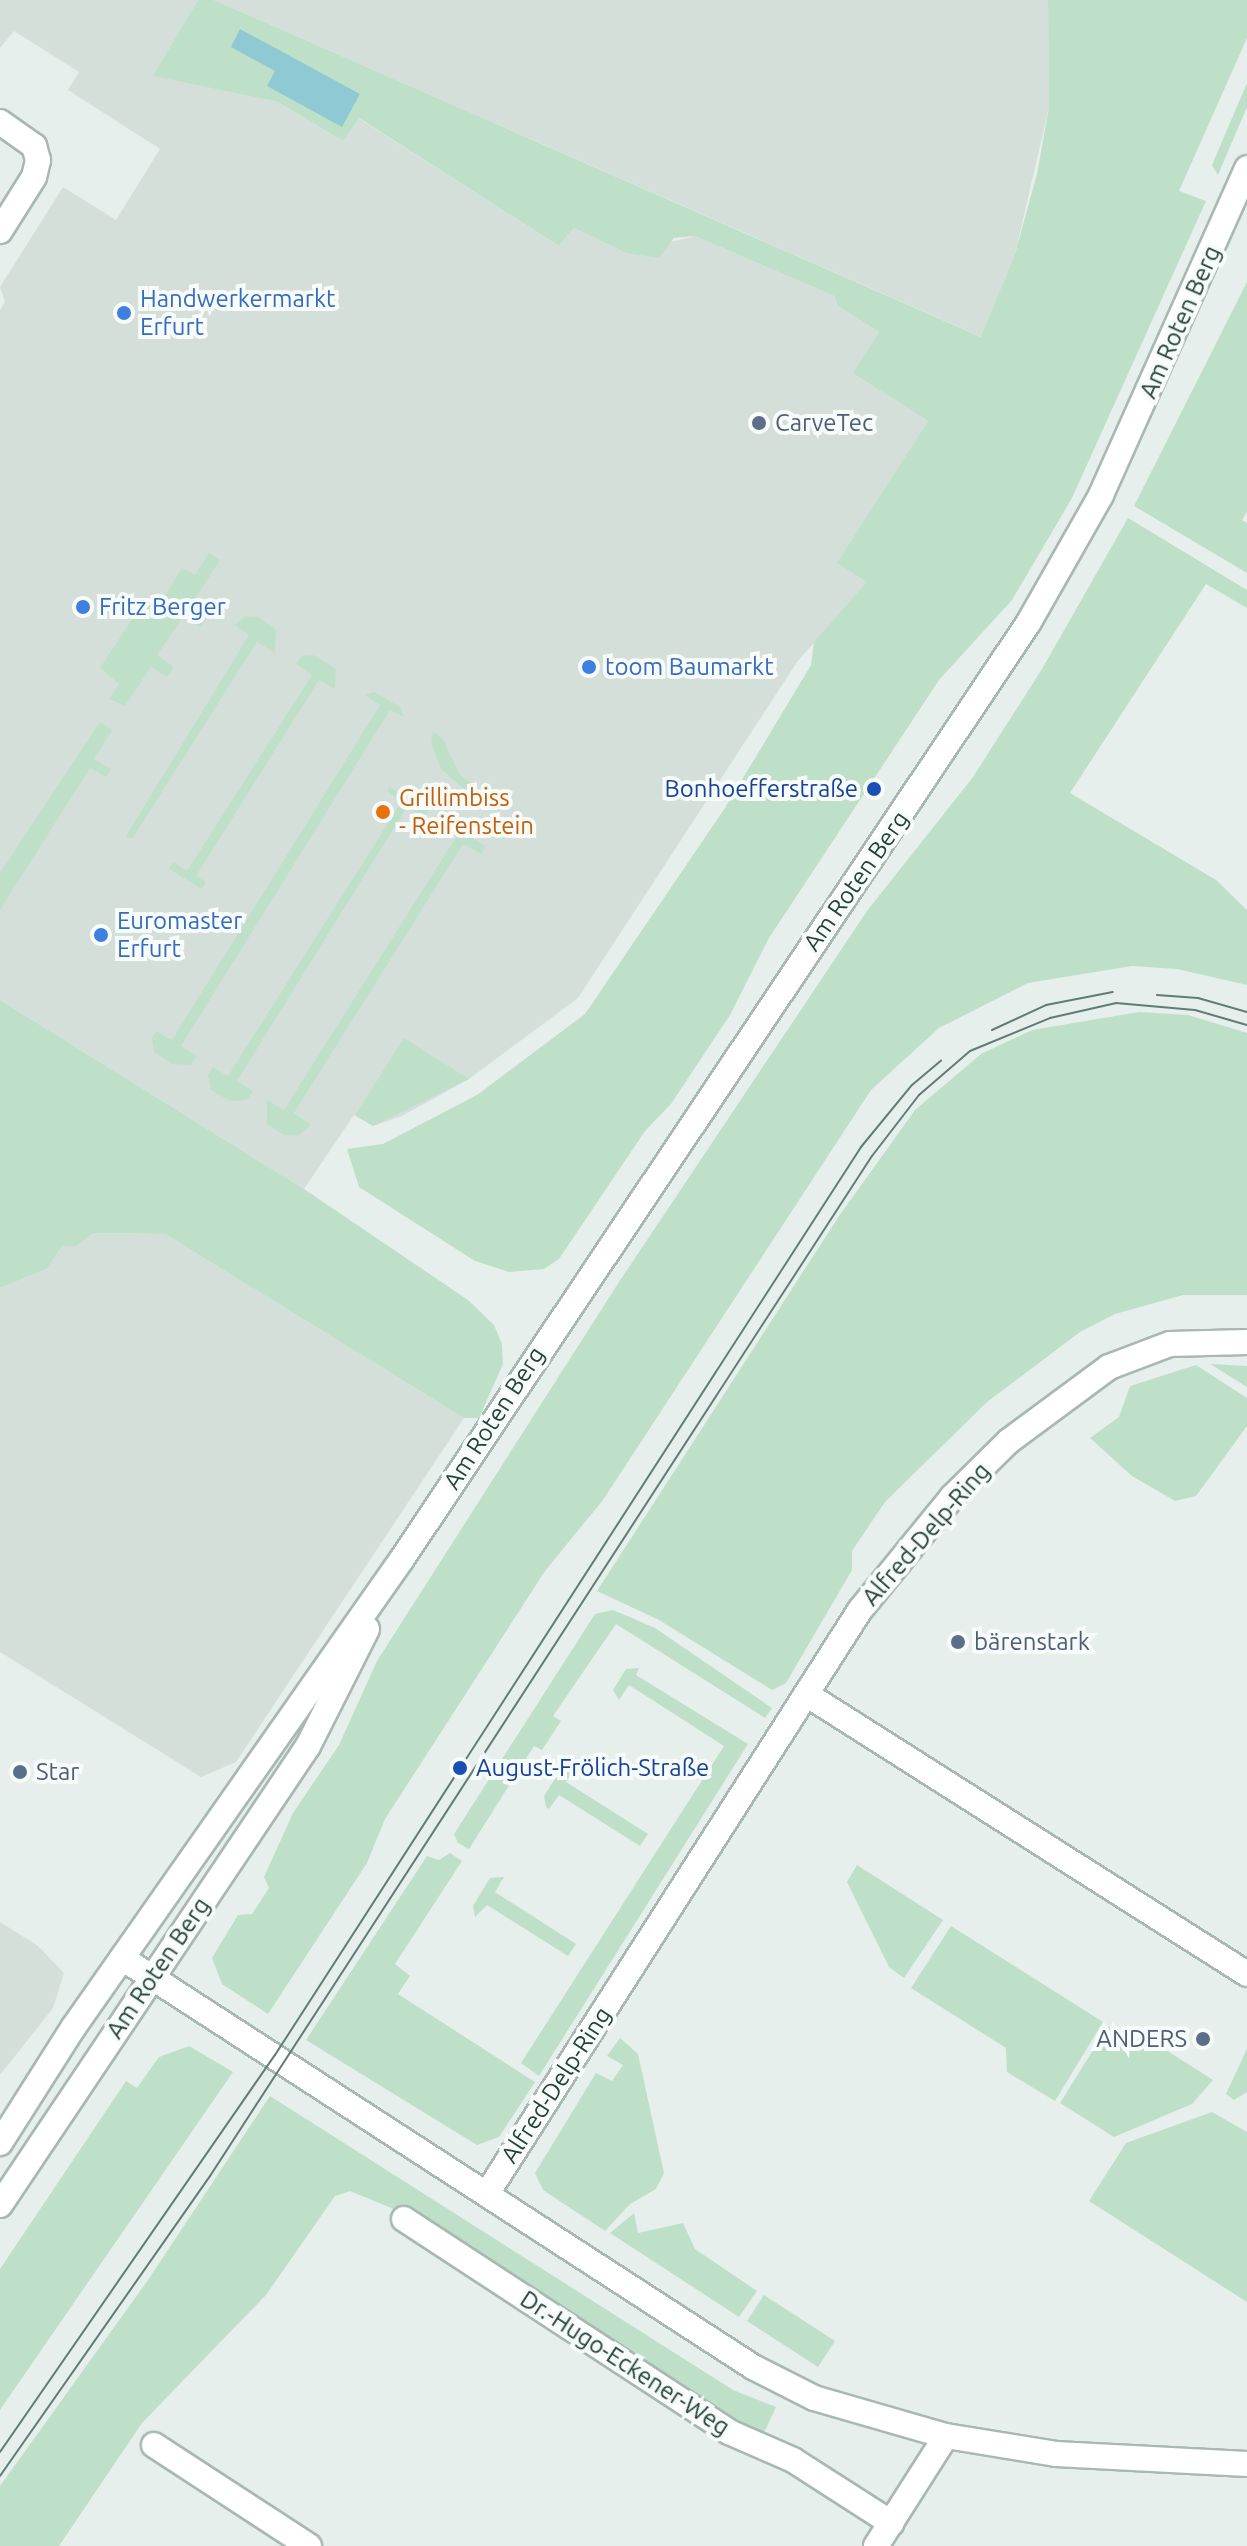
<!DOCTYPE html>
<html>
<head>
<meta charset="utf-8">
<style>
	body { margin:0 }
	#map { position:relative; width:1247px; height:2546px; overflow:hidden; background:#e6efeb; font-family:Ubuntu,sans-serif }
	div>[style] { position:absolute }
	.built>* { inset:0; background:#d4dfda }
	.green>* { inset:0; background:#bfe0c8 }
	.water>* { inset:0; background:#8ec9d4 }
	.roads { filter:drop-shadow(2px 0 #a8b8b2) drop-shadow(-2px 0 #a8b8b2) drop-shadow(0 2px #a8b8b2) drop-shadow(0 -2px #a8b8b2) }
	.street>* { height:24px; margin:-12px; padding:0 12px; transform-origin:12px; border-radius:12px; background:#fff }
	.secondary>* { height:24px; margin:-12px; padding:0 12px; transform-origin:12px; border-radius:12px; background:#fff }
	.tram>* { height:2px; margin:-1px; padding:0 1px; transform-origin:1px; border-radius:1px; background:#5f7d75 }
	.dots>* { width:22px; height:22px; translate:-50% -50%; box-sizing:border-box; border:4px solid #f7fbf9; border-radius:50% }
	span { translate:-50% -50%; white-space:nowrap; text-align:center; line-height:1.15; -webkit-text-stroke:8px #f7fbf9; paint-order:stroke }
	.shop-label { font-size:24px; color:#366cbe }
	.left { translate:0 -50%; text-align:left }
	.street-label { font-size:24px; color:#24423a }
	.service-label { font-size:24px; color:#4e5e75 }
	.right { translate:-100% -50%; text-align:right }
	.transit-label { font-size:24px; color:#164399 }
	.food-label { font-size:24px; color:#c56008 }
</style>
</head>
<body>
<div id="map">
	<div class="built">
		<i style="clip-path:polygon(0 0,198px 0,154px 76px,278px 102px,343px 141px,358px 118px,559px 246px,574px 228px,626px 253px,695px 236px,834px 296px,838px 306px,879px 332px,854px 373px,928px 421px,838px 563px,868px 582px,797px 662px,578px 998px,469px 1079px,402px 1116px,373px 1126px,354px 1115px,304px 1189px,0 1000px,0 310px,5px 302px,0 287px,63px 187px,116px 220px,160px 149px,68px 90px,79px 72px,30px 41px,14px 31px,0 48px)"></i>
		<i style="clip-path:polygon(214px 0,1048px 0,1049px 107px,1015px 254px,982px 337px)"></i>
		<i style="clip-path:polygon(93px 1233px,165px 1234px,464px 1418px,236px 1762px,201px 1777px,0 1652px,0 1288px,47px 1269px,62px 1246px,76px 1245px)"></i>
		<i style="clip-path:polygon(0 1922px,38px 1946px,64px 1973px,53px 2008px,0 2075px)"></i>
	</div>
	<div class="green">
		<i style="clip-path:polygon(198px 0,214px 0,981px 337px,1015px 254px,1037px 174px,1049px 107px,1048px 0,1247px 0,1247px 38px,1179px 191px,1206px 201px,1072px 498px,1012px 600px,939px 680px,769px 938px,730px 1015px,671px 1104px,645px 1131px,559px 1259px,544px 1269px,509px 1272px,475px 1261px,359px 1187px,347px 1149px,383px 1144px,477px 1095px,585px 1014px,725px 808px,811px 665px,814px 642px,867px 582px,837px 563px,928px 421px,853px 373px,879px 332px,838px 306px,834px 296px,695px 236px,674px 238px,659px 258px,626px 253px,574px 228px,559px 246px,359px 118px,343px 141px,278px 102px,153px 76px)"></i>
		<i style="clip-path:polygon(1247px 83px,1247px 107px,1218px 175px,1212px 165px)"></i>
		<i style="clip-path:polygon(1247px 282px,1247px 512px,1242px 520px,1247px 523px,1247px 573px,1134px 506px)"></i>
		<i style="clip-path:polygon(1128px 518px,1247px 590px,1247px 608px,1206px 584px,1070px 793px,1216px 880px,1247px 910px,1247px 985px,1177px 969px,1132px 966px,1028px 983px,939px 1028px,871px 1090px,603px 1500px,545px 1571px,385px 1819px,367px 1863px,268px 2014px,222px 1984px,212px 1958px,238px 1915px,252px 1914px,269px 1888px,264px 1877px,293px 1813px,339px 1745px,377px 1661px,619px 1282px,867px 911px,973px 777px,1042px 669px)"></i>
		<i style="clip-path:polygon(209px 553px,220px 560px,189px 608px,207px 619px,200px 627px,183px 617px,157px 655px,174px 667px,167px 677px,151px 667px,125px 706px,109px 699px,119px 684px,100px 668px,144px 601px,157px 609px,182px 568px,195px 575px)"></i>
		<i style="clip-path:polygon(245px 616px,258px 617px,276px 630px,275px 653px,257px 642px,132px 839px,126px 836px,249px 635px,235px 625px)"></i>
		<i style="clip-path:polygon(313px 655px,336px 669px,335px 689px,319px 680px,196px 876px,206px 882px,202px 889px,169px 869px,173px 862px,187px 871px,312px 675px,296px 664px,302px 656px)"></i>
		<i style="clip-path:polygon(374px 692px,400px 707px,404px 717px,390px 710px,181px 1046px,197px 1056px,190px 1065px,172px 1064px,154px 1052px,152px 1038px,156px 1031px,172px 1040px,380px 705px,365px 695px)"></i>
		<i style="clip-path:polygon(100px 722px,112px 730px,94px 759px,111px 769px,106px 777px,90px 768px,0 910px,0 873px)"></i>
		<i style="clip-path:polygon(433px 732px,443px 739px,459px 774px,476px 786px,470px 794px,441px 769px,431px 742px)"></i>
		<i style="clip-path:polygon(390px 787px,428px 811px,424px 817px,407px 807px,237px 1081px,253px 1091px,247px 1100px,230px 1101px,211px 1090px,208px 1075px,213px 1067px,228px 1076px,402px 801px,387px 791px)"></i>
		<i style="clip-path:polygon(445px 820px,485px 846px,481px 854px,463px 844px,294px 1113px,311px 1125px,298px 1136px,284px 1135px,267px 1124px,267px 1100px,284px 1110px,456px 837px,439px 825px)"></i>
		<i style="clip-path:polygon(0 1000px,304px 1189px,468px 1300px,494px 1325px,502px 1344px,503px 1364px,479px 1418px,464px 1418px,165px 1234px,93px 1233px,76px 1246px,62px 1246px,47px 1269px,0 1288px)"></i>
		<i style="clip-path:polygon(1139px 1012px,1188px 1015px,1247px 1033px,1247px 1295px,1183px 1295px,1115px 1314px,1080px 1332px,987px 1402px,885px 1502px,852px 1551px,852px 1570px,786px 1683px,772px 1690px,659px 1620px,597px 1591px,839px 1216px,915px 1110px,981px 1054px,1032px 1030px)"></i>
		<i style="clip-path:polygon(404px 1038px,469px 1079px,373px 1126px,355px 1115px)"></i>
		<i style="clip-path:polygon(1210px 1364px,1247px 1366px,1247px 1387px)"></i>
		<i style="clip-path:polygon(1196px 1365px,1247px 1398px,1247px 1426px,1196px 1496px,1175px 1501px,1132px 1476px,1090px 1438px,1119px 1417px,1130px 1386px)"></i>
		<i style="clip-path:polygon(613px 1610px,655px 1628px,772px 1708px,765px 1718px,616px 1624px,553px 1716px,561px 1721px,542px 1750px,534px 1746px,469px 1849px,458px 1843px,454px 1834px,595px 1614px)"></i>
		<i style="clip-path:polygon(639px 1668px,636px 1675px,748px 1744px,539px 2076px,521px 2063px,724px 1746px,629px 1685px,619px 1700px,613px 1690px,626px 1669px)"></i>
		<i style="clip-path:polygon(576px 1767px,566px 1782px,648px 1834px,640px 1846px,559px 1795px,549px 1809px,546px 1807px,544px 1796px,562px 1768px)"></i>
		<i style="clip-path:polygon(450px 1853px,462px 1861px,395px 1964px,410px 1976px,398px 1994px,535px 2082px,499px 2137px,477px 2145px,306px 2040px,427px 1856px,439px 1860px)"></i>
		<i style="clip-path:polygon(857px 1865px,943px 1920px,904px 1978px,889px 1967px,847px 1882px)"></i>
		<i style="clip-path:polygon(504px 1877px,495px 1892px,576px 1944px,568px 1956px,487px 1905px,475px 1917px,473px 1906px,490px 1878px)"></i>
		<i style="clip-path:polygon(951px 1926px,1103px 2022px,1055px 2101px,1007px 2072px,1006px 2048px,911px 1988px)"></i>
		<i style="clip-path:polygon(1108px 2026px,1146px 2050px,1152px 2041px,1213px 2080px,1192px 2104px,1114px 2137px,1060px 2103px)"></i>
		<i style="clip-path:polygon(620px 2038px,638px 2054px,664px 2173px,656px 2189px,630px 2204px,605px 2231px,543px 2190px,535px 2173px,596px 2073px,612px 2081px,623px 2065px,607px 2056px)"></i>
		<i style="clip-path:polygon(189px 2046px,233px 2072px,0 2410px,0 2269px,126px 2081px,137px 2088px,159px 2057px)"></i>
		<i style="clip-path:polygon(1247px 2049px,1247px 2092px,1234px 2100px,1226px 2094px)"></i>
		<i style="clip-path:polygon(270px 2096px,733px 2390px,776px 2407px,762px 2437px,411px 2207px,401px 2212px,350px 2191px,335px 2196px,266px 2295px,142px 2423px,59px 2546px,0 2546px,0 2486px,148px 2280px)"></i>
		<i style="clip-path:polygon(1212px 2112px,1247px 2132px,1247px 2302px,1089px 2201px,1126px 2143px)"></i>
		<i style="clip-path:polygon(634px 2213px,638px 2233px,683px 2223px,695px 2249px,757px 2291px,739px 2317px,610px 2233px)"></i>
		<i style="clip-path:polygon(764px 2295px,835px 2341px,818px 2367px,747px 2321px)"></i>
	</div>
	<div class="water">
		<i style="clip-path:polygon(240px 29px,360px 94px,342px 127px,267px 86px,275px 71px,231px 47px)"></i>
	</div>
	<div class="roads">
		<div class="street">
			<i style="left:0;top:122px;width:42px;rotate:35.2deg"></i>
			<i style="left:34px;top:146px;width:15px;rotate:74deg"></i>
			<i style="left:38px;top:160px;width:17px;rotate:103deg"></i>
			<i style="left:34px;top:177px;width:64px;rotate:122.2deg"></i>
			<i style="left:806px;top:1694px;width:522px;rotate:32.41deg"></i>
			<i style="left:122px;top:1958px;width:752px;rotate:32.95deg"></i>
			<i style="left:753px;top:2367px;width:68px;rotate:26.9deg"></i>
			<i style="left:814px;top:2398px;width:137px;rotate:16.1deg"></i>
			<i style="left:946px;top:2436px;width:111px;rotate:9.3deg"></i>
			<i style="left:1056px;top:2454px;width:191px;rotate:3deg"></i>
			<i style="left:488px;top:2192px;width:691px;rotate:-57.41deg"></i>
			<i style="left:860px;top:1610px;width:146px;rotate:-50.8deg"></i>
			<i style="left:952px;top:1497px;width:80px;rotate:-44.5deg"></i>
			<i style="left:1009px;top:1441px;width:124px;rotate:-36.5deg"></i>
			<i style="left:1109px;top:1367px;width:65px;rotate:-20.7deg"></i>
			<i style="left:1170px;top:1344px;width:77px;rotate:-1.5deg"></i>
			<i style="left:404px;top:2219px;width:389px;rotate:33.2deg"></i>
			<i style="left:729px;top:2432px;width:70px;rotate:23.6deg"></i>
			<i style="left:793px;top:2460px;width:117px;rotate:32.7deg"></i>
			<i style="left:154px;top:2445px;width:185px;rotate:33.1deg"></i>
			<i style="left:876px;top:2546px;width:130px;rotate:-57.5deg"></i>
		</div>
		<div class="secondary">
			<i style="left:0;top:2143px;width:136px;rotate:-57.6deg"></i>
			<i style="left:73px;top:2028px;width:573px;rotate:-54.95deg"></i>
			<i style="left:402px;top:1559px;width:1127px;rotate:-56.21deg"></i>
			<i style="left:1029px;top:622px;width:146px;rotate:-60.4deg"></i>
			<i style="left:1101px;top:495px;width:358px;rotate:-65.9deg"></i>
			<i style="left:0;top:2205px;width:553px;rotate:-56.14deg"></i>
			<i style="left:308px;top:1746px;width:131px;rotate:-63.2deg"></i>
		</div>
	</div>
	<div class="tram">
		<i style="left:1157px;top:995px;width:41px;rotate:4.2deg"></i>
		<i style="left:1198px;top:998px;width:51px;rotate:15.9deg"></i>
		<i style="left:992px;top:1030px;width:60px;rotate:-24.8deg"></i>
		<i style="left:1046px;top:1005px;width:68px;rotate:-11deg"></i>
		<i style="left:0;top:2452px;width:483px;rotate:-55.3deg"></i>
		<i style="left:275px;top:2055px;width:1081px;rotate:-57.16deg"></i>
		<i style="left:861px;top:1147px;width:80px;rotate:-50.6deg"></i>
		<i style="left:912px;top:1085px;width:38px;rotate:-40deg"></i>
		<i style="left:0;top:2476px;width:366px;rotate:-55deg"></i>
		<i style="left:210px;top:2176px;width:1216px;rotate:-57.02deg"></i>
		<i style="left:872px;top:1156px;width:77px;rotate:-52.4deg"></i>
		<i style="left:919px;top:1095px;width:67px;rotate:-40.8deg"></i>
		<i style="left:970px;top:1051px;width:87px;rotate:-22.4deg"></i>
		<i style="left:1050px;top:1018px;width:68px;rotate:-12.8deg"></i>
		<i style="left:1116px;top:1003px;width:79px;rotate:5.1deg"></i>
		<i style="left:1195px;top:1010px;width:54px;rotate:16.1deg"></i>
	</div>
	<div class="dots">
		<i style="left:124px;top:313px;background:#3f7fe0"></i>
		<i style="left:759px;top:423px;background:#5c6f8a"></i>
		<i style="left:83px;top:607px;background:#3f7fe0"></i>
		<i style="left:589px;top:667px;background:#3f7fe0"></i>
		<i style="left:874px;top:789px;background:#1a4fb4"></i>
		<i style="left:383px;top:812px;background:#e8710a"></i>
		<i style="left:101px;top:935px;background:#3f7fe0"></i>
		<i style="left:958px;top:1642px;background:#5c6f8a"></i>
		<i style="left:460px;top:1768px;background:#1a4fb4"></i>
		<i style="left:20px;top:1772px;background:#5c6f8a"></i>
		<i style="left:1203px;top:2039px;background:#5c6f8a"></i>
	</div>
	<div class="shop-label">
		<span class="left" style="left:140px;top:313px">Handwerkermarkt<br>Erfurt</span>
		<span class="left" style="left:99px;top:607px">Fritz Berger</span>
		<span class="left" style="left:605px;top:667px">toom Baumarkt</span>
		<span class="left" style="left:117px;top:935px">Euromaster<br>Erfurt</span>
	</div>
	<div class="street-label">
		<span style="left:1180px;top:322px;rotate:-66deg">Am Roten Berg</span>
		<span style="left:856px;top:881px;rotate:-55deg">Am Roten Berg</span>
		<span style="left:494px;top:1418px;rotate:-57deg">Am Roten Berg</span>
		<span style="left:926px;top:1534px;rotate:-49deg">Alfred-Delp-Ring</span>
		<span style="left:158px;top:1968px;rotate:-56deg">Am Roten Berg</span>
		<span style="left:556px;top:2085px;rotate:-57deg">Alfred-Delp-Ring</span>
		<span style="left:625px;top:2363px;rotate:33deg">Dr.-Hugo-Eckener-Weg</span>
	</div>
	<div class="service-label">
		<span class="left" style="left:775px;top:423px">CarveTec</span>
		<span class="left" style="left:974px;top:1642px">bärenstark</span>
		<span class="left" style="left:36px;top:1772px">Star</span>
		<span class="right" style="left:1187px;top:2039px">ANDERS</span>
	</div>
	<div class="transit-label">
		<span class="right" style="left:858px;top:789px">Bonhoefferstraße</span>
		<span class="left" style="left:476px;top:1768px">August-Frölich-Straße</span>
	</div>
	<div class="food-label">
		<span class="left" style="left:399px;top:812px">Grillimbiss<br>- Reifenstein</span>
	</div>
</div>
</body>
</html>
